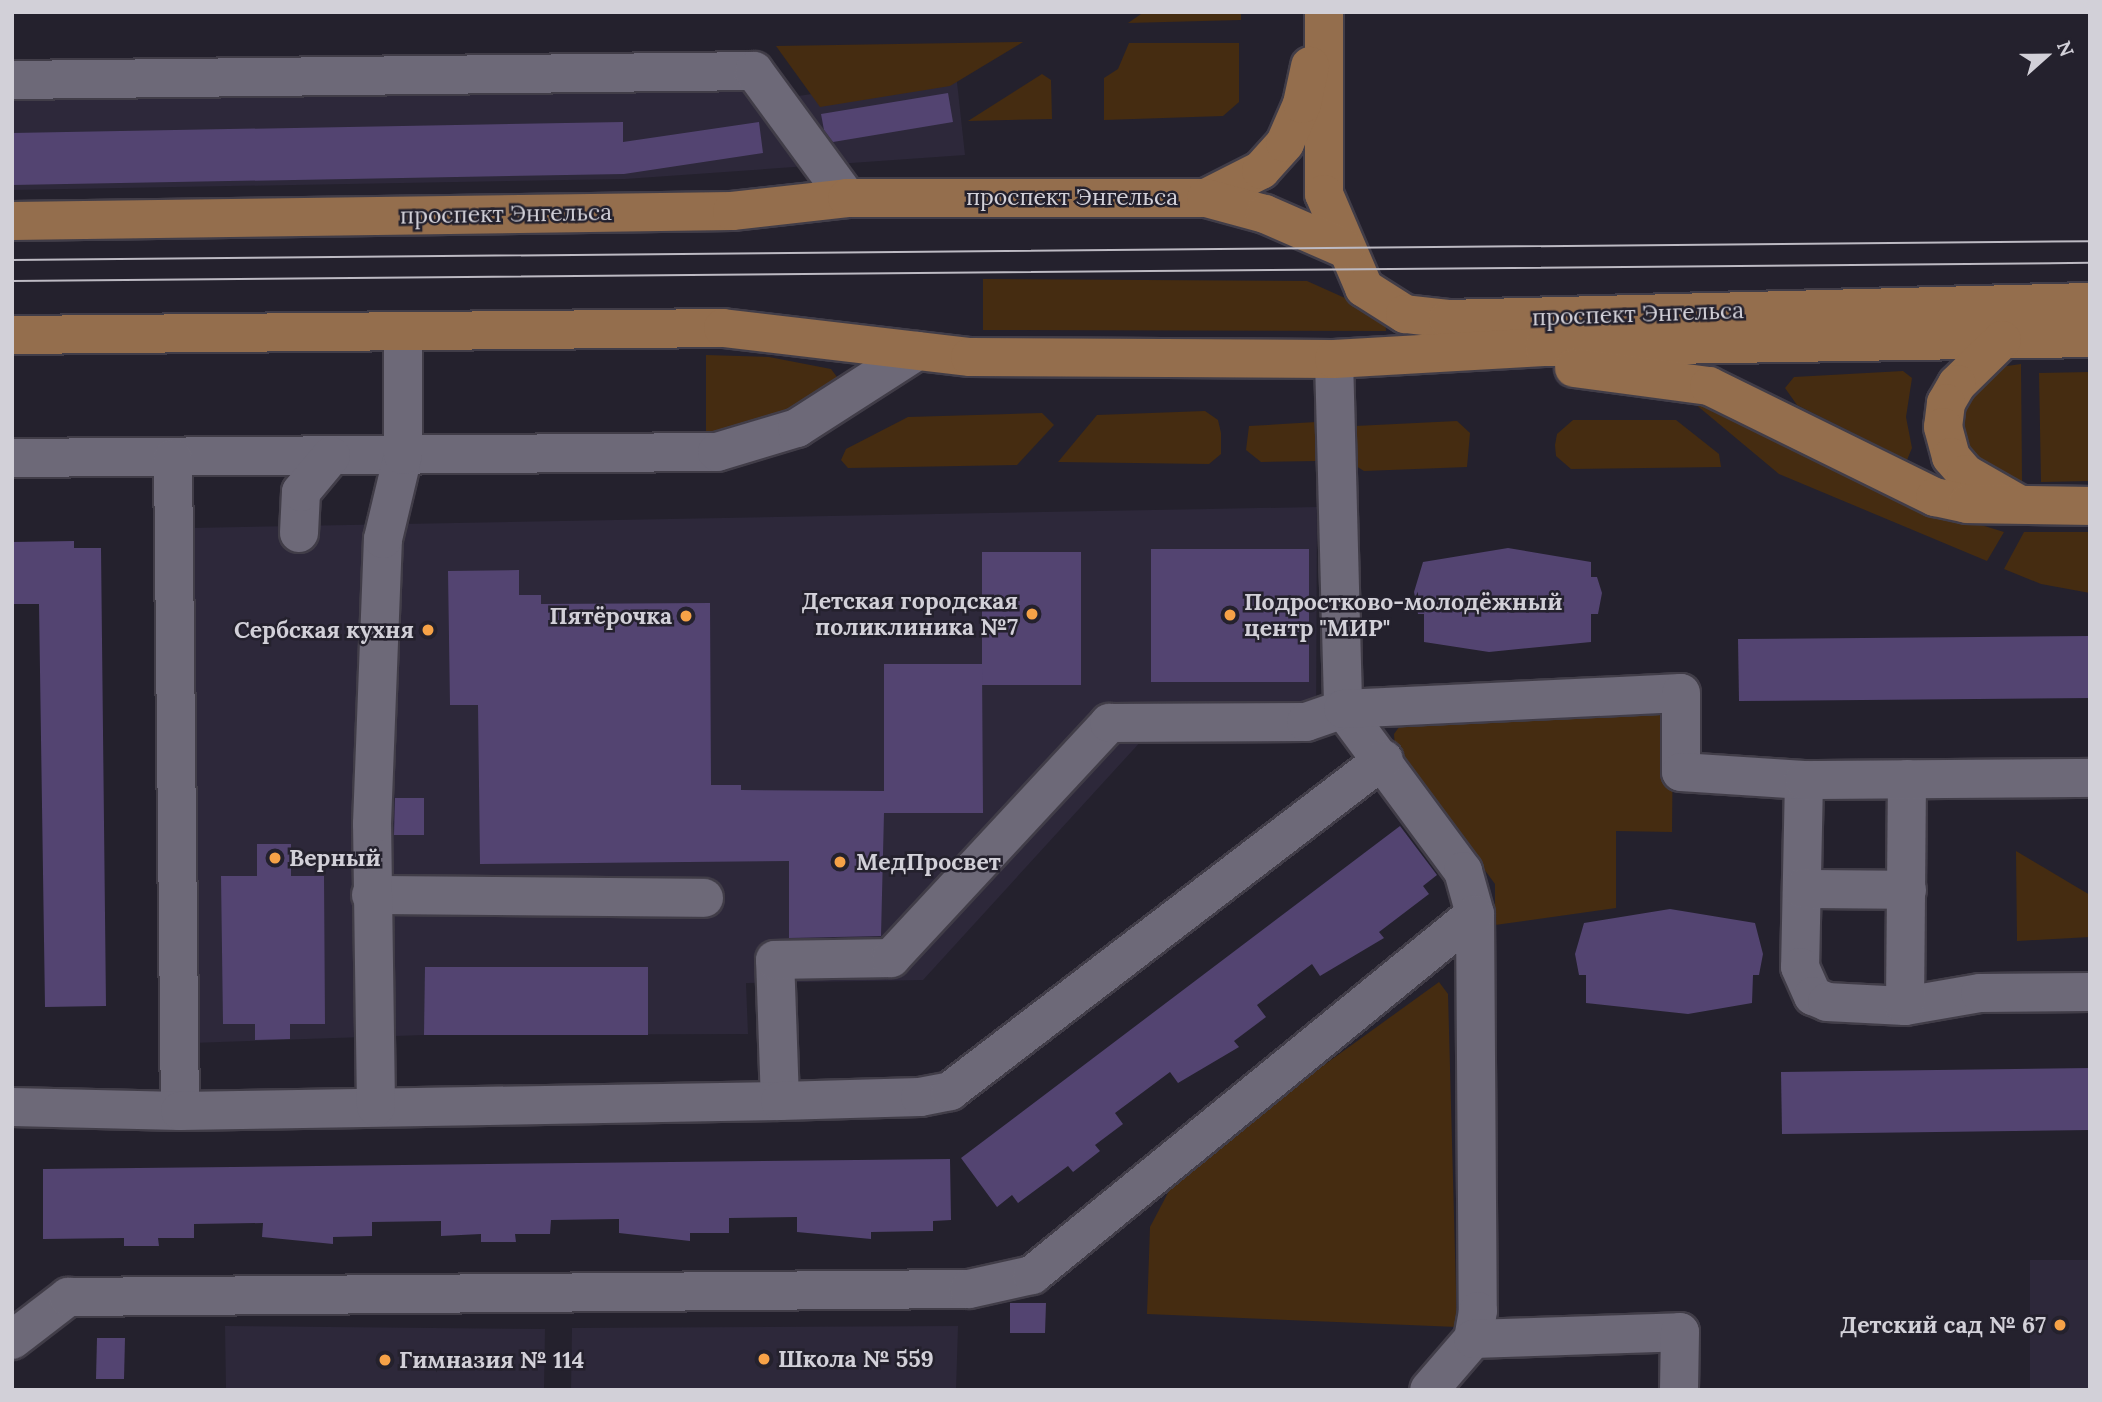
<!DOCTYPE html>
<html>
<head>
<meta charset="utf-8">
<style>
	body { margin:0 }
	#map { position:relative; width:2102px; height:1402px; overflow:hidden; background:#24212d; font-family:Lora,serif }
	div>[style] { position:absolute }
	.built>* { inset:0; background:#2d283a }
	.green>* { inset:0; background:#452c11 }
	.building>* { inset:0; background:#534471 }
	.roads { filter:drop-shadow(2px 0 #413d48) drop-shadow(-2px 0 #413d48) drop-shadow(0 2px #413d48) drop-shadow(0 -2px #413d48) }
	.minor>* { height:38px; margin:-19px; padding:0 19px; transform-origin:19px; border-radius:19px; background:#6d6978 }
	.major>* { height:38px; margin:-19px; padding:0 19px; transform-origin:19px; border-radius:19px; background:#946e4d }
	.tram>* { height:2px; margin:-1px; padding:0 1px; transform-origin:1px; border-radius:1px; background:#bdbac3 }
	.dots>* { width:19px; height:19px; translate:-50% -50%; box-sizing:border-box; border:4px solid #24212d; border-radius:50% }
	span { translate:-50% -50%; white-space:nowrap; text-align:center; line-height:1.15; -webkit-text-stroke:5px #24212d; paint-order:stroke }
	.street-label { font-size:23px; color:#d2d0d8 }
	.poi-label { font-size:23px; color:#d2d0d8; font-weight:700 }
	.right { translate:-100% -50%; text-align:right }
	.left { translate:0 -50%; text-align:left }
	.frame { position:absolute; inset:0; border:14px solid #d2d0d8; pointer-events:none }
	.north { position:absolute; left:2011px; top:21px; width:70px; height:70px; -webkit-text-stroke:5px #24212d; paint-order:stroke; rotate:69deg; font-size:19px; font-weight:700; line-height:28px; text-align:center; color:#d2d0d8 }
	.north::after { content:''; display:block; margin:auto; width:24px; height:32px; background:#d2d0d8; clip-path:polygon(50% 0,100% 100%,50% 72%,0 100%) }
</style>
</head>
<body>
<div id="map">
	<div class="built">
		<i style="clip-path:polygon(956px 73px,965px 155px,625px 179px,12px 190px,12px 93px,735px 85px,757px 102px)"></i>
		<i style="clip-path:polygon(1317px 507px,1316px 738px,1143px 739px,923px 980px,746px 983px,748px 1034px,424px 1035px,192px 1043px,190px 528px)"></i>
		<i style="clip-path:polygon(2030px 1260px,2090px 1260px,2090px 1390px,2030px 1390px)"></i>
		<i style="clip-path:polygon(225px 1326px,545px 1329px,544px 1390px,226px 1390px)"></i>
		<i style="clip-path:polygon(958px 1326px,956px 1390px,571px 1390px,572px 1328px)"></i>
	</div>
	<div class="green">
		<i style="clip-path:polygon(1144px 12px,1241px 12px,1241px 20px,1128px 23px)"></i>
		<i style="clip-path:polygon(1023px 42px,950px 86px,820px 107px,776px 46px)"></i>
		<i style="clip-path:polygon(1129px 43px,1239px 43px,1239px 102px,1223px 116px,1104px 120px,1104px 78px,1118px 69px)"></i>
		<i style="clip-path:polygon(1042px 74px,1051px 80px,1052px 119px,968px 121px)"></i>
		<i style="clip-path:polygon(983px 279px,1307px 281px,1385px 316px,1386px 331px,983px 330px)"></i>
		<i style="clip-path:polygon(706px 355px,769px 357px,831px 369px,840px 381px,786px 416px,706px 437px)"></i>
		<i style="clip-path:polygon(2021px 364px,2022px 482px,2006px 482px,1959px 446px,1960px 402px,2000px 367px)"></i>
		<i style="clip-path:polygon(1903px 371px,1912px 378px,1906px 417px,1912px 448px,1907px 460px,1797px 405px,1785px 388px,1794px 377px)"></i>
		<i style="clip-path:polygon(2090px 372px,2090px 481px,2041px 482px,2039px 373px)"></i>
		<i style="clip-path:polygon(1676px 388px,1929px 509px,2004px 532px,1987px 561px,1779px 474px)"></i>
		<i style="clip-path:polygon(1205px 411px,1218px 420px,1221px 433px,1221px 454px,1209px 464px,1058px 462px,1097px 415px)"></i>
		<i style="clip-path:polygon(1042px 413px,1054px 425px,1017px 465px,848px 468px,841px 460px,846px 449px,908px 417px)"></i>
		<i style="clip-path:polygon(1573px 420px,1676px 420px,1719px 454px,1721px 467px,1571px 469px,1556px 456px,1555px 445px,1557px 434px)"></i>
		<i style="clip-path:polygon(1457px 421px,1470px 433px,1467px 467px,1364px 471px,1356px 466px,1348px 434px,1355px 426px)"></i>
		<i style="clip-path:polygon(1316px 422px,1320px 425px,1317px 461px,1261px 462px,1246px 450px,1249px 426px)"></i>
		<i style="clip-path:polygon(2024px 532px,2090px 532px,2090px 593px,2041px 584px,2004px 569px)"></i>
		<i style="clip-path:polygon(1652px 707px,1673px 730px,1672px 832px,1616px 831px,1616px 908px,1495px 925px,1495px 884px,1395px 748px,1394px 734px,1402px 723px)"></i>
		<i style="clip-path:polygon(2016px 851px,2090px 895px,2090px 937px,2017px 941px)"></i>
		<i style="clip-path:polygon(1439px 982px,1448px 994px,1457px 1327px,1147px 1314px,1150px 1227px,1170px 1189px,1198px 1156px)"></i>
	</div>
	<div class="building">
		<i style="clip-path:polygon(948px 93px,953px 122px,833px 142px,824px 130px,821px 114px)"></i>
		<i style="clip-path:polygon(623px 122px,623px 142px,759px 122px,763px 153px,624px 174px,12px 185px,12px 133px)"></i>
		<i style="clip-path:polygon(74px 541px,74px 548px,101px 548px,106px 1006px,45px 1007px,39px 604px,12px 604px,12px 542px)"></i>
		<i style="clip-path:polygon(1508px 548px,1591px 562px,1591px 577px,1597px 577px,1602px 593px,1598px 614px,1591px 614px,1591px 642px,1489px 652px,1424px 642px,1424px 614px,1418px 614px,1414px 592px,1423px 562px)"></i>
		<i style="clip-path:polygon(1151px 549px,1309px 549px,1309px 682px,1151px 682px)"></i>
		<i style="clip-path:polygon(982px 552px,1081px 552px,1081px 685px,982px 685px)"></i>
		<i style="clip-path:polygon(519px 570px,519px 595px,541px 595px,541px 604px,710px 603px,711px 785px,741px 785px,741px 790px,884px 791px,884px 664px,982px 664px,983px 813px,884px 813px,881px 936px,789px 938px,789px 861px,480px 864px,478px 705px,450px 705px,448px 571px)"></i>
		<i style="clip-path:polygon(2090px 636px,2090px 698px,1739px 701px,1738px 639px)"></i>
		<i style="clip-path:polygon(395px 798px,424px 798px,424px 835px,394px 835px)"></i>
		<i style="clip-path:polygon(1400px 826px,1437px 875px,1423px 886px,1429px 894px,1379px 932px,1384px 938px,1320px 976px,1312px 964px,1257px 1005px,1266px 1017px,1234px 1041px,1239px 1047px,1178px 1083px,1170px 1072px,1115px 1113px,1123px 1124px,1095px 1145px,1100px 1151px,1073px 1172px,1068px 1166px,1018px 1203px,1012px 1195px,997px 1207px,961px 1158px)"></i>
		<i style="clip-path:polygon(257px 844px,291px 844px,291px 876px,324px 876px,325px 1024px,290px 1024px,290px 1039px,255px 1040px,255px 1024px,223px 1024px,221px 876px,257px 876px)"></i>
		<i style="clip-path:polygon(1670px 909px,1755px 923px,1763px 954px,1759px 975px,1753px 975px,1752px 1003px,1688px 1014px,1586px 1003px,1586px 975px,1579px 975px,1575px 954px,1584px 923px)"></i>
		<i style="clip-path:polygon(425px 967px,648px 967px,648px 1035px,424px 1035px)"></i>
		<i style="clip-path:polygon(2090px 1068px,2090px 1130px,1782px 1134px,1781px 1072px)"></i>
		<i style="clip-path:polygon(950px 1159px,951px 1220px,933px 1221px,933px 1231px,871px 1232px,871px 1239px,797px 1232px,797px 1217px,729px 1218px,729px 1233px,690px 1233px,690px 1241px,619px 1233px,619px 1219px,551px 1220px,550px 1234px,515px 1234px,516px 1242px,481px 1242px,481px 1234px,441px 1236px,441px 1221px,372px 1222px,372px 1236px,333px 1237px,333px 1244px,262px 1237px,263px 1223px,194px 1224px,194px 1238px,158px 1238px,159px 1246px,124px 1246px,124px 1238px,43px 1239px,43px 1169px)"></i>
		<i style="clip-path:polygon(1010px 1303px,1046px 1303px,1045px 1333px,1010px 1333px)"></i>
		<i style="clip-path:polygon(97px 1338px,125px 1338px,124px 1379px,96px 1379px)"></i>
	</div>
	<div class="roads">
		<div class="minor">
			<i style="left:12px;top:80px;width:742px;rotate:-0.69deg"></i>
			<i style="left:754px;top:71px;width:157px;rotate:53.8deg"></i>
			<i style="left:1334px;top:359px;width:350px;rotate:88.5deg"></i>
			<i style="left:1343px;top:709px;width:202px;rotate:53.5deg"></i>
			<i style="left:1463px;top:871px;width:45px;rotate:74.4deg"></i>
			<i style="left:1475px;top:914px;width:397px;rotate:89.6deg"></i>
			<i style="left:1478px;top:1311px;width:28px;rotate:100deg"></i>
			<i style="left:1473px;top:1339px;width:67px;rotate:130.8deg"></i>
			<i style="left:12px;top:458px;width:705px;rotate:-0.49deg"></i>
			<i style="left:717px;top:452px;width:84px;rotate:-16.7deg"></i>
			<i style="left:797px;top:428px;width:143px;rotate:-32.7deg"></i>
			<i style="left:173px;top:458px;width:653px;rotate:89.39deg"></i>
			<i style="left:299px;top:533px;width:41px;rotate:-87.2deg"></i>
			<i style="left:301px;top:492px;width:47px;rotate:-50.2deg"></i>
			<i style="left:1804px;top:780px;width:187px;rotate:91.2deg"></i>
			<i style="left:1800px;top:967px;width:32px;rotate:66deg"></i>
			<i style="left:1813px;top:996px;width:15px;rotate:23deg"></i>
			<i style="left:1827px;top:1002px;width:78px;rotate:2.9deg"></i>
			<i style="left:1905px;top:1006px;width:76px;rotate:-9.8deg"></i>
			<i style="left:1980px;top:993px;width:110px;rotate:-0.5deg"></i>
			<i style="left:1802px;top:889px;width:105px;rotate:0.5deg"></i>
			<i style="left:371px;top:895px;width:333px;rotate:0.5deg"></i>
			<i style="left:1905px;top:1006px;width:227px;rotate:-89.5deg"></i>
			<i style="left:780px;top:1101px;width:141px;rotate:-92deg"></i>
			<i style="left:775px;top:960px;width:116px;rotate:-1deg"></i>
			<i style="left:891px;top:958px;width:321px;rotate:-47.1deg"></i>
			<i style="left:1109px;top:723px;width:197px;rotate:-0.3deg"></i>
			<i style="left:1306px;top:722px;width:39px;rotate:-19deg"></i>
			<i style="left:1343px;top:709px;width:338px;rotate:-2.7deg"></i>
			<i style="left:1681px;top:693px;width:79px;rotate:90deg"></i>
			<i style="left:1681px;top:772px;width:123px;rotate:3.7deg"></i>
			<i style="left:1804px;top:780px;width:286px;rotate:-0.4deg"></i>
			<i style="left:12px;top:1107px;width:168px;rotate:1.4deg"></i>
			<i style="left:180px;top:1111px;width:600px;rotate:-0.95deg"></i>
			<i style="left:780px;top:1101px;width:140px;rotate:-1.6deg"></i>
			<i style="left:920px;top:1097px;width:31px;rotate:-11deg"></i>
			<i style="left:950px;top:1091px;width:546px;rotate:-37.42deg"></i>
			<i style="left:376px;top:1107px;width:283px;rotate:-90.8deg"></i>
			<i style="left:372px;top:824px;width:285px;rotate:-87.8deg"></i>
			<i style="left:383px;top:539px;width:86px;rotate:-76.6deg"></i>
			<i style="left:403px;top:455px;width:124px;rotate:-90deg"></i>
			<i style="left:1473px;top:1339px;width:207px;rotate:-1.9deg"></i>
			<i style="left:1680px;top:1332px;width:58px;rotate:91deg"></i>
			<i style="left:12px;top:1340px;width:71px;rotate:-37.5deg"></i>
			<i style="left:68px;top:1297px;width:901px;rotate:-0.51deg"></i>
			<i style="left:969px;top:1289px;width:65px;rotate:-12.5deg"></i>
			<i style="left:1032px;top:1275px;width:571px;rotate:-39.18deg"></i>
		</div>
		<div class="major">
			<i style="left:1324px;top:12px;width:182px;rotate:90deg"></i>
			<i style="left:1324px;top:194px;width:102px;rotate:66.9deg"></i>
			<i style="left:1364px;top:288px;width:49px;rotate:32.4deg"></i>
			<i style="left:1405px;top:314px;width:43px;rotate:6.6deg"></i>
			<i style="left:1448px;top:319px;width:642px;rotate:-1.52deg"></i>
			<i style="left:1206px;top:198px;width:62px;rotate:-27deg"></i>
			<i style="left:1261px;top:170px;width:36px;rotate:-48deg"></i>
			<i style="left:1285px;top:143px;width:43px;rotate:-66.4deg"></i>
			<i style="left:1302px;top:104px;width:39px;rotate:-78deg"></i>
			<i style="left:12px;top:221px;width:720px;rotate:-0.8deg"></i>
			<i style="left:732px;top:211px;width:116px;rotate:-6.4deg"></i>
			<i style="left:847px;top:198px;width:359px"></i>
			<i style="left:1206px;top:198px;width:61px;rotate:15.2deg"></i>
			<i style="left:1265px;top:214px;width:87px;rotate:23.6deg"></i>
			<i style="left:12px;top:335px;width:711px;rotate:-0.56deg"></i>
			<i style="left:723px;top:328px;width:249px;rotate:6.7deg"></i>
			<i style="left:970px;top:357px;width:364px;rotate:0.3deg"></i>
			<i style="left:1334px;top:359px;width:210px;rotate:-3.3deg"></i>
			<i style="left:1544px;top:347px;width:546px;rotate:-0.94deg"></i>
			<i style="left:2002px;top:340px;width:63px;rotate:135.6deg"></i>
			<i style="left:1957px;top:384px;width:22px;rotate:120deg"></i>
			<i style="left:1946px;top:403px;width:24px;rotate:97deg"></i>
			<i style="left:1943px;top:427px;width:31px;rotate:75deg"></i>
			<i style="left:1951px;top:457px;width:23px;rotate:49deg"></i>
			<i style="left:1966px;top:474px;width:56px;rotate:29.7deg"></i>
			<i style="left:1574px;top:368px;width:136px;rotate:7.6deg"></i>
			<i style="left:1709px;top:386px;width:252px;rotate:26.2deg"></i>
			<i style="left:1935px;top:497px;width:33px;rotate:12deg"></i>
			<i style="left:1967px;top:504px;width:123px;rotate:0.9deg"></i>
		</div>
	</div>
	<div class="tram">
		<i style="left:12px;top:260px;width:2078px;rotate:-0.52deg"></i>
		<i style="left:12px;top:281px;width:2078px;rotate:-0.5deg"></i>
	</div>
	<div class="dots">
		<i style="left:1032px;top:614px;background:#f6a247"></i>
		<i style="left:1230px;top:615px;background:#f6a247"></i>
		<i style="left:686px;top:616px;background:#f6a247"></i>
		<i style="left:428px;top:630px;background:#f6a247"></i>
		<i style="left:275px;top:858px;background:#f6a247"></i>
		<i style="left:840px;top:862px;background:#f6a247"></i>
		<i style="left:2060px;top:1325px;background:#f6a247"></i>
		<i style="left:764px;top:1359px;background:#f6a247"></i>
		<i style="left:385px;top:1360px;background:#f6a247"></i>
	</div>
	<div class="street-label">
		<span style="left:1072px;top:197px">проспект Энгельса</span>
		<span style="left:506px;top:214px;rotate:-1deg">проспект Энгельса</span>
		<span style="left:1638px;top:314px;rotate:-2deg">проспект Энгельса</span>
	</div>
	<div class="poi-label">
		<span class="right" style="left:1018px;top:614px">Детская городская<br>поликлиника №7</span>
		<span class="left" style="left:1244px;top:615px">Подростково-молодёжный<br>центр "МИР"</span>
		<span class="right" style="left:672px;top:616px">Пятёрочка</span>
		<span class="right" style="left:414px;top:630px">Сербская кухня</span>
		<span class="left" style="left:289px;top:858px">Верный</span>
		<span class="left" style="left:856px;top:862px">МедПросвет</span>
		<span class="right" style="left:2046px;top:1325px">Детский сад № 67</span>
		<span class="left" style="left:778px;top:1359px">Школа № 559</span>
		<span class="left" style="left:399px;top:1360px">Гимназия № 114</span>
	</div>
	<div class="frame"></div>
	<div class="north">N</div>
</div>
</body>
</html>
